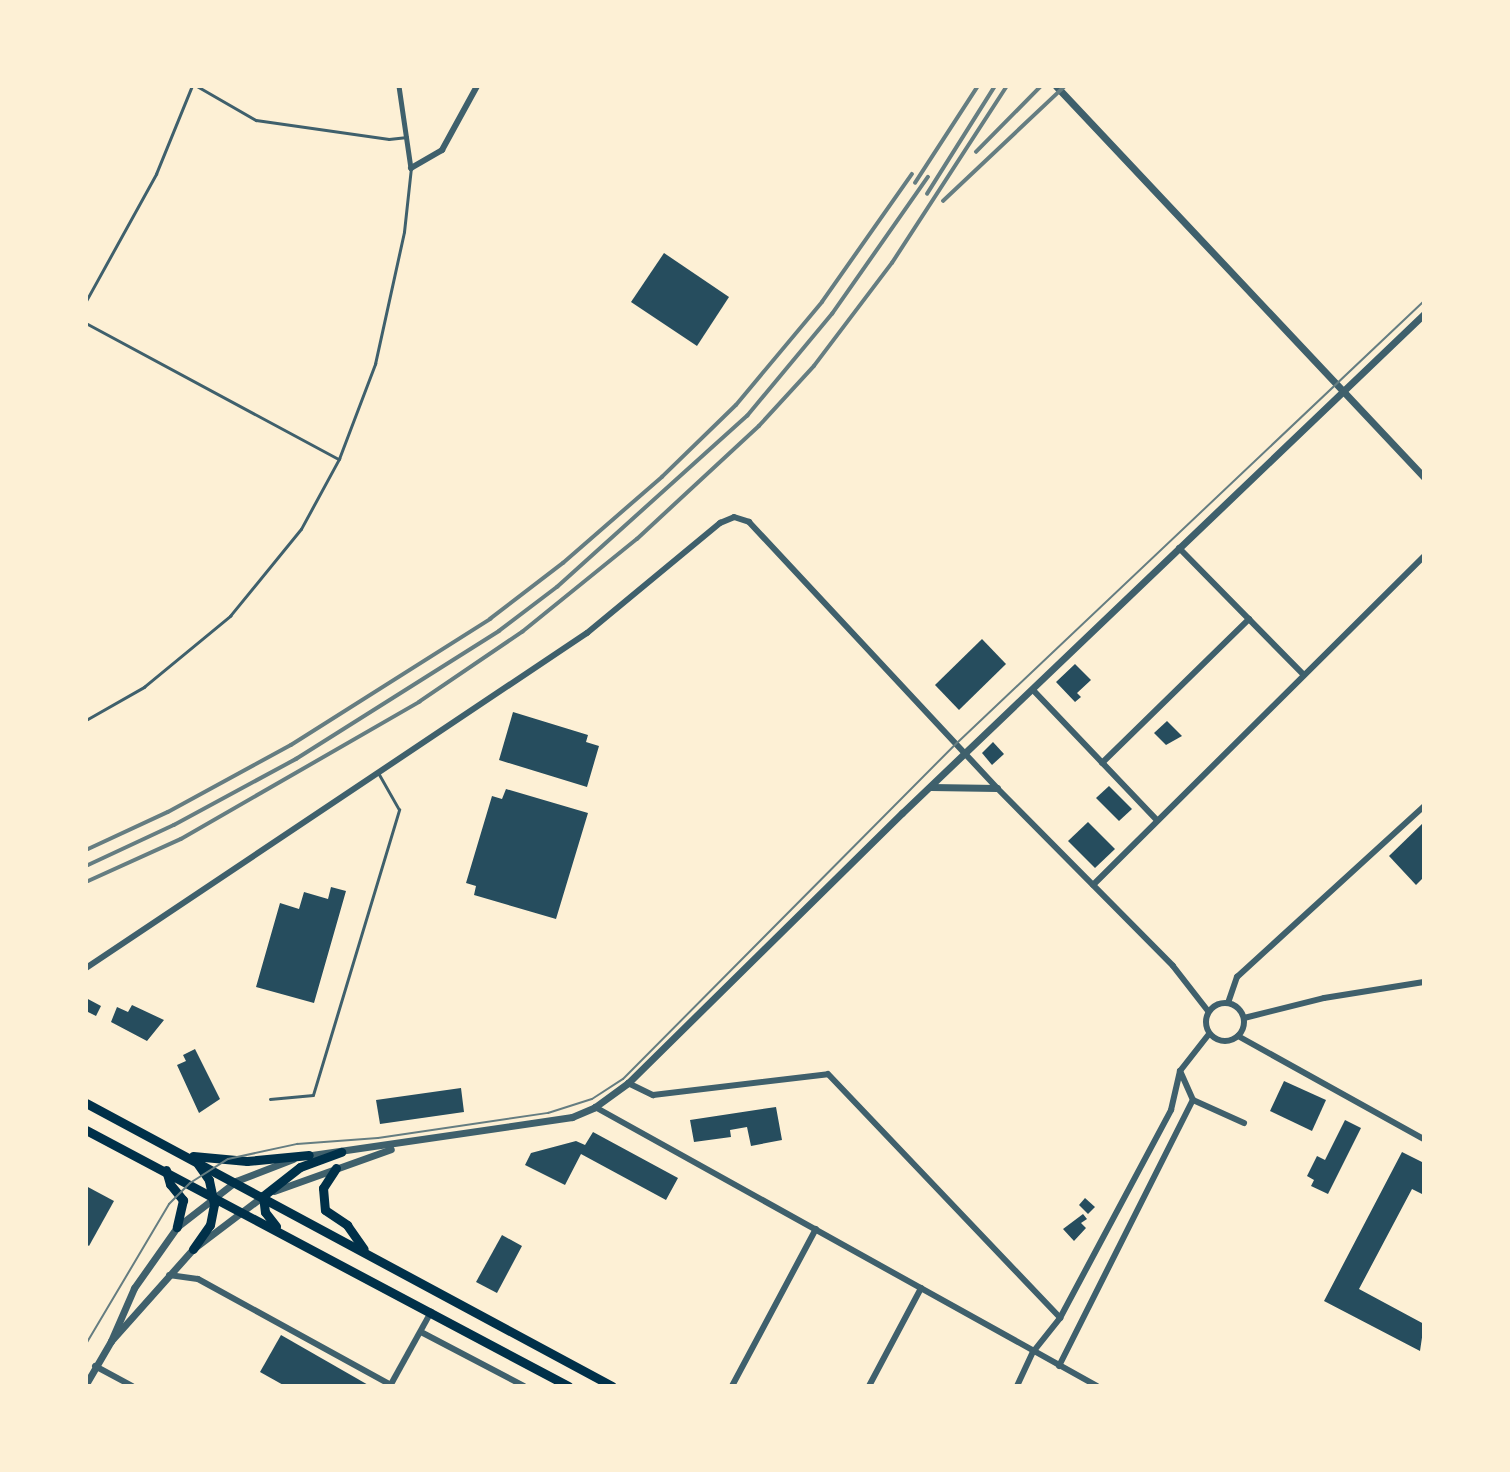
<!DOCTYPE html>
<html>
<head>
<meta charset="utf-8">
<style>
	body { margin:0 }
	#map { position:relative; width:1510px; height:1472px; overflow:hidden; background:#fdf0d5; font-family:"Fira Sans Condensed",sans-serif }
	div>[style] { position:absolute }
	.building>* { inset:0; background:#264d5e }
	.service>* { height:2.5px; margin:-1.25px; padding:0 1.25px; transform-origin:1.25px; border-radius:1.25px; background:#3f606c }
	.pedestrian>* { height:4.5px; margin:-2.25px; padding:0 2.25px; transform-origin:2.25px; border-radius:2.25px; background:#3f606c }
	.minor>* { height:6px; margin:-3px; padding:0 3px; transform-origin:3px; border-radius:3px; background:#3f606c }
	.minor>.ring { margin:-3px; padding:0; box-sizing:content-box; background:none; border:6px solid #3f606c; border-radius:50% }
	.tertiary>* { height:7px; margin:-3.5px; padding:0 3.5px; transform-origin:3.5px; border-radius:3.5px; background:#3f606c }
	.primary>* { height:9px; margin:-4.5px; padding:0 4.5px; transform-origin:4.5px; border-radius:4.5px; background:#003049 }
	.tram>* { height:2px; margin:-1px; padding:0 1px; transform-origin:1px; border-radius:1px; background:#657d81 }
	.rail>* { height:3.5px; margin:-1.75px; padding:0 1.75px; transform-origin:1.75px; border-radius:1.75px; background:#657d81 }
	span { translate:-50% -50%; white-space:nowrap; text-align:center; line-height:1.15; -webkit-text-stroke:5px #fdf0d5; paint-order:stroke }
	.frame { position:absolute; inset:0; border:88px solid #fdf0d5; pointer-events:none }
</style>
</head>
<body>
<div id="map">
	<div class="building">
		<i style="clip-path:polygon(664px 253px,729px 297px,697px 346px,631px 302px)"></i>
		<i style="clip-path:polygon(982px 639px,1006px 664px,959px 710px,935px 685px)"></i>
		<i style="clip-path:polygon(1075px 664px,1091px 680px,1077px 693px,1081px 697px,1075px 702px,1056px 682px)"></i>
		<i style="clip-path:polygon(513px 712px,588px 735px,586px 742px,599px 746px,587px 787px,499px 760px)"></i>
		<i style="clip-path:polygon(1167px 721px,1182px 736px,1166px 745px,1154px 733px)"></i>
		<i style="clip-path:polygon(993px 742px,1004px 754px,992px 765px,982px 753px)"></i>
		<i style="clip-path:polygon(1109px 786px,1132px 809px,1119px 821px,1096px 798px)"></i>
		<i style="clip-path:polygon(506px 789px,588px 813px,556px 919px,474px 895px,476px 886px,466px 883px,492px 796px,502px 799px)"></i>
		<i style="clip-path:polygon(1088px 822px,1115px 849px,1095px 868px,1068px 841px)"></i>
		<i style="clip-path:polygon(1424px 822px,1424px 877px,1416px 885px,1389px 856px)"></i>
		<i style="clip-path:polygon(331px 887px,346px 891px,314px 1003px,256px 987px,280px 903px,299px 909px,304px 892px,328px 899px)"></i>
		<i style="clip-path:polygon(86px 998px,101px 1006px,96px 1016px,86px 1011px)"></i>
		<i style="clip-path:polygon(132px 1005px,164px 1020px,147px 1041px,111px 1022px,117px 1007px,128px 1012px)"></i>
		<i style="clip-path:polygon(195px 1049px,220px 1099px,199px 1113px,177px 1065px,186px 1061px,183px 1055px)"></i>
		<i style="clip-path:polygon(1284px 1081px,1326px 1100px,1312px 1131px,1270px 1111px)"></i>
		<i style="clip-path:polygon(461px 1088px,464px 1112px,380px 1124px,376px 1100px)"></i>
		<i style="clip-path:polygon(776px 1107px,782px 1140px,751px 1146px,747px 1127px,730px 1130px,731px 1137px,694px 1142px,690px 1120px)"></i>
		<i style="clip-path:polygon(1345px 1120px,1361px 1128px,1328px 1194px,1311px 1186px,1314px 1180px,1307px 1176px,1317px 1156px,1325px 1160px)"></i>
		<i style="clip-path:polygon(593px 1132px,678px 1178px,666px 1200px,581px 1154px,565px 1185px,525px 1165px,531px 1153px,576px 1141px,585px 1145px)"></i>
		<i style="clip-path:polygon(1402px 1152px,1424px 1163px,1424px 1195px,1412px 1189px,1359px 1289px,1424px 1324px,1420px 1351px,1324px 1301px)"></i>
		<i style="clip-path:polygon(86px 1186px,114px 1201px,89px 1246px,86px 1244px)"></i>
		<i style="clip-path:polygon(1085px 1198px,1095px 1207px,1088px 1214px,1079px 1205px)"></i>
		<i style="clip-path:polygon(1083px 1214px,1087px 1219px,1081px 1223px,1086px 1228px,1074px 1241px,1063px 1229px)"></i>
		<i style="clip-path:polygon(502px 1235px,522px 1246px,497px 1293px,476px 1282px)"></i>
		<i style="clip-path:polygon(281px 1335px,370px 1386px,285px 1386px,260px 1372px)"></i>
	</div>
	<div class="service">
		<i style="left:197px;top:86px;width:68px;rotate:30deg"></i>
		<i style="left:256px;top:120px;width:134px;rotate:8.1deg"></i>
		<i style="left:389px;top:139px;width:18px;rotate:-6deg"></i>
		<i style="left:86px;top:301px;width:145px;rotate:-61.1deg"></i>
		<i style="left:156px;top:174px;width:95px;rotate:-67.8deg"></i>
		<i style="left:86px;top:323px;width:287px;rotate:28.3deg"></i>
		<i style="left:86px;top:720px;width:67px;rotate:-29.6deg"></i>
		<i style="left:144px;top:687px;width:112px;rotate:-39.5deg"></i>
		<i style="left:230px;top:616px;width:112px;rotate:-50.8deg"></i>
		<i style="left:301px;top:529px;width:80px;rotate:-61.5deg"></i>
		<i style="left:339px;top:459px;width:102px;rotate:-69.2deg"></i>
		<i style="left:375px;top:364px;width:135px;rotate:-77.6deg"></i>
		<i style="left:404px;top:232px;width:64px;rotate:-83.8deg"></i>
		<i style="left:270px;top:1099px;width:43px;rotate:-5.3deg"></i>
		<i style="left:313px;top:1095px;width:298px;rotate:-73.2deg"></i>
		<i style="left:399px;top:810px;width:43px;rotate:-119.6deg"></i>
	</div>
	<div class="pedestrian">
		<i style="left:399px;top:86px;width:83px;rotate:81.7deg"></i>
	</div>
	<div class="minor">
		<i style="left:411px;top:168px;width:36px;rotate:-30deg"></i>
		<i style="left:442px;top:150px;width:73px;rotate:-61.3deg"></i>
		<i style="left:1179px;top:548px;width:178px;rotate:45.5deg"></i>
		<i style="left:1033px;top:690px;width:180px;rotate:46.4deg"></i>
		<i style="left:1102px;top:763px;width:206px;rotate:-44.4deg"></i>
		<i style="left:1093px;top:885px;width:467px;rotate:-44.8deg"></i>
		<i style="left:86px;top:968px;width:603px;rotate:-33.77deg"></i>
		<i style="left:587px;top:633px;width:173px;rotate:-39.6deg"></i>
		<i style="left:720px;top:523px;width:15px;rotate:-23deg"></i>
		<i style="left:734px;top:517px;width:16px;rotate:18deg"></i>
		<i style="left:749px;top:522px;width:364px;rotate:47deg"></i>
		<i style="left:997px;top:788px;width:250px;rotate:45.3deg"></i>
		<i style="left:1173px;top:966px;width:57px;rotate:52.1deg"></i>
		<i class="ring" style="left:1206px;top:1003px;width:32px;height:32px"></i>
		<i style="left:1228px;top:1003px;width:28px;rotate:-71deg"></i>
		<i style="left:1237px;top:977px;width:253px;rotate:-42.4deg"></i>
		<i style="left:1244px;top:1018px;width:82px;rotate:-14deg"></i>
		<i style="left:1324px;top:998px;width:101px;rotate:-9.1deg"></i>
		<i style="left:1238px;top:1036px;width:213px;rotate:29deg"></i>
		<i style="left:628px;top:1083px;width:28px;rotate:26deg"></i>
		<i style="left:653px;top:1095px;width:176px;rotate:-6.8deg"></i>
		<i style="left:828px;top:1074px;width:337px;rotate:46.4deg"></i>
		<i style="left:1193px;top:1100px;width:56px;rotate:24.3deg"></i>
		<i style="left:595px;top:1107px;width:574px;rotate:29.06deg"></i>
		<i style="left:169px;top:1275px;width:29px;rotate:8deg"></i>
		<i style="left:198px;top:1279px;width:220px;rotate:28.8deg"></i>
		<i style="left:421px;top:1332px;width:116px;rotate:27.7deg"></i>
		<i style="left:95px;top:1366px;width:42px;rotate:28.4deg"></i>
		<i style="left:1059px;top:1366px;width:298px;rotate:-63.3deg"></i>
		<i style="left:1193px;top:1100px;width:32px;rotate:-114deg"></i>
		<i style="left:390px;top:1386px;width:85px;rotate:-61deg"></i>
		<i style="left:732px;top:1386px;width:178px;rotate:-61.9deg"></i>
		<i style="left:869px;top:1386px;width:111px;rotate:-62deg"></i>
		<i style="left:1017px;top:1386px;width:38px;rotate:-65deg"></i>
		<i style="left:1033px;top:1352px;width:43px;rotate:-51.5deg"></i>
		<i style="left:1060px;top:1318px;width:236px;rotate:-61.9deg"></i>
		<i style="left:1171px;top:1110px;width:40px;rotate:-77deg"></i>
		<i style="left:1180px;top:1071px;width:47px;rotate:-51.9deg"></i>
	</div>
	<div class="tertiary">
		<i style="left:1056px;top:86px;width:537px;rotate:46.74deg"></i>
		<i style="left:931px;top:787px;width:66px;rotate:0.9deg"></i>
		<i style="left:305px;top:1156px;width:270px;rotate:-8.3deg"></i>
		<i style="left:572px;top:1117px;width:25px;rotate:-23deg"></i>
		<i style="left:595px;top:1107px;width:41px;rotate:-36deg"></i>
		<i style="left:628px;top:1083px;width:385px;rotate:-44.6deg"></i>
		<i style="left:902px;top:813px;width:722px;rotate:-43.71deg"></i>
		<i style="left:274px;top:1191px;width:124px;rotate:-19.7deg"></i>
		<i style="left:111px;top:1341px;width:58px;rotate:-66.5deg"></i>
		<i style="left:134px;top:1288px;width:75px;rotate:-54.8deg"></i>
		<i style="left:177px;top:1227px;width:75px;rotate:-37.9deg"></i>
		<i style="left:236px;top:1181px;width:61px;rotate:-21.1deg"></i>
		<i style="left:86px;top:1384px;width:50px;rotate:-59.8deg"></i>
		<i style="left:111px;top:1341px;width:123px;rotate:-48.3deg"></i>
		<i style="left:193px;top:1249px;width:88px;rotate:-37.1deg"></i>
	</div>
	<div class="primary">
		<i style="left:86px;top:1103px;width:597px;rotate:28.28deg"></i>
		<i style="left:86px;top:1130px;width:546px;rotate:27.97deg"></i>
		<i style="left:193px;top:1156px;width:54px;rotate:5.3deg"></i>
		<i style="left:247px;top:1161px;width:62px;rotate:-5.5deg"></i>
		<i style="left:336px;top:1168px;width:24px;rotate:123deg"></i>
		<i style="left:323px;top:1188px;width:22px;rotate:85deg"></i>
		<i style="left:325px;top:1210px;width:27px;rotate:34deg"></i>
		<i style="left:347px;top:1225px;width:29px;rotate:55deg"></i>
		<i style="left:166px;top:1170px;width:15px;rotate:74deg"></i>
		<i style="left:170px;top:1184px;width:21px;rotate:51deg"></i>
		<i style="left:183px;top:1200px;width:28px;rotate:103deg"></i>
		<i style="left:263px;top:1196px;width:47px;rotate:-38.1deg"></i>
		<i style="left:300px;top:1167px;width:44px;rotate:-20.1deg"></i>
		<i style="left:263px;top:1196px;width:16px;rotate:83deg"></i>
		<i style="left:265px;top:1212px;width:18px;rotate:52deg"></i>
		<i style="left:193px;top:1249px;width:29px;rotate:-55deg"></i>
		<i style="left:210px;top:1225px;width:21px;rotate:-79deg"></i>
		<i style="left:214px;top:1204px;width:25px;rotate:-102deg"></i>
		<i style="left:209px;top:1180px;width:19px;rotate:-125deg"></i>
	</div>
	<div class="tram">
		<i style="left:86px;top:1344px;width:163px;rotate:-59.3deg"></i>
		<i style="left:169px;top:1204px;width:30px;rotate:-45deg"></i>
		<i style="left:190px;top:1183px;width:45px;rotate:-32.3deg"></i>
		<i style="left:228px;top:1159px;width:71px;rotate:-12.3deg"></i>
		<i style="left:297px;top:1144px;width:81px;rotate:-4.2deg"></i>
		<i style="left:378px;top:1138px;width:172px;rotate:-8.4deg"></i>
		<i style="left:548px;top:1113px;width:46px;rotate:-17.7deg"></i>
		<i style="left:592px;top:1099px;width:37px;rotate:-33deg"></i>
		<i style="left:623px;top:1079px;width:475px;rotate:-45.2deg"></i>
		<i style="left:958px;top:742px;width:642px;rotate:-43.42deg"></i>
	</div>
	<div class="rail">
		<i style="left:976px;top:152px;width:93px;rotate:-45.4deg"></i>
		<i style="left:915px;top:183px;width:116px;rotate:-57deg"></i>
		<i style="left:927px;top:194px;width:128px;rotate:-57.8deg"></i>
		<i style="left:943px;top:201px;width:168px;rotate:-43.3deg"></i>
		<i style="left:86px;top:850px;width:90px;rotate:-24.9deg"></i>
		<i style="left:168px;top:812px;width:140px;rotate:-28.6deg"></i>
		<i style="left:291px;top:745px;width:236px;rotate:-32.3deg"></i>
		<i style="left:490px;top:619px;width:92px;rotate:-37.5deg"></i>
		<i style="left:563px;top:563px;width:131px;rotate:-41deg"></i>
		<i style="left:662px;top:477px;width:103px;rotate:-44.2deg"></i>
		<i style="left:736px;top:405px;width:134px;rotate:-50.1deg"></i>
		<i style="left:822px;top:302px;width:156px;rotate:-54.9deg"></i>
		<i style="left:86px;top:866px;width:97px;rotate:-25deg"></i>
		<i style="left:174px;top:825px;width:139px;rotate:-28.4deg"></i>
		<i style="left:296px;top:759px;width:240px;rotate:-32.2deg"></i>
		<i style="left:499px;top:631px;width:73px;rotate:-37.2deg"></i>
		<i style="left:557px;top:587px;width:256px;rotate:-42deg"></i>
		<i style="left:747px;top:416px;width:133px;rotate:-50.2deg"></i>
		<i style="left:832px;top:314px;width:167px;rotate:-55deg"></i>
		<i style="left:86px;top:882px;width:104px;rotate:-24.4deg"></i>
		<i style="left:181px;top:839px;width:275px;rotate:-29.9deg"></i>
		<i style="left:419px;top:702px;width:125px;rotate:-34.2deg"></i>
		<i style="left:522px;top:632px;width:148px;rotate:-39deg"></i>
		<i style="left:637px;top:539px;width:166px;rotate:-42.8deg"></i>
		<i style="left:759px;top:426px;width:81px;rotate:-47.5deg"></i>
		<i style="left:814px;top:366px;width:129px;rotate:-52.9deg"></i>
		<i style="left:892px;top:263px;width:211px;rotate:-57deg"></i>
	</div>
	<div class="frame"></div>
</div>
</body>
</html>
